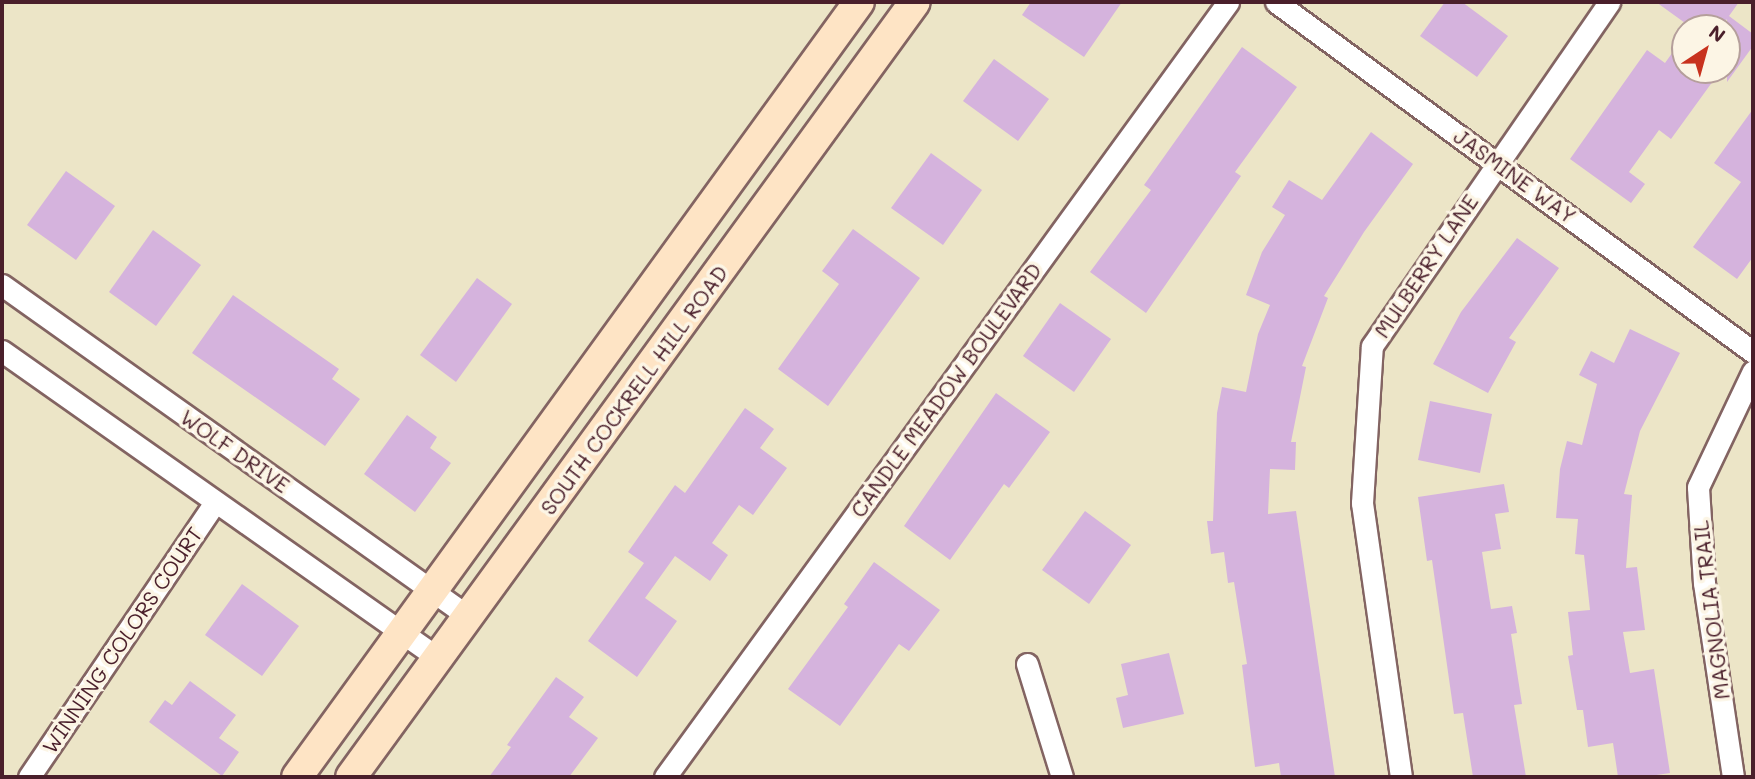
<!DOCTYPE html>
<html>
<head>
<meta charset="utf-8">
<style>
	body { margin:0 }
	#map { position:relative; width:1755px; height:779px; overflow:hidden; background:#ece5c7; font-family:Mali,sans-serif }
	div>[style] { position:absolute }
	.building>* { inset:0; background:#d5b3dd }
	.roads { filter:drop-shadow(2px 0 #836462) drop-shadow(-2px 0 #836462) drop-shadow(0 2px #836462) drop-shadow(0 -2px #836462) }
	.minor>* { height:21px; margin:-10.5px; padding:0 10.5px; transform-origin:10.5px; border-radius:10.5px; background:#fff }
	.secondary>* { height:30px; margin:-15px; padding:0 15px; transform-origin:15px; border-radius:15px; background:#fee4c5 }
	span { translate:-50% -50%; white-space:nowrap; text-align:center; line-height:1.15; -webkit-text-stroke:7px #fcf5e5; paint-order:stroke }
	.street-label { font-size:21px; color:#4a1f2b }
	.frame { position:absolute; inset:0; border:4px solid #4a1f2b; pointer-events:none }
	.north { position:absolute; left:1671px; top:14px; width:70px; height:70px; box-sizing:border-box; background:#fcf5e5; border:2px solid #b59f9b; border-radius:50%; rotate:36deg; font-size:19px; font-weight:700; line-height:28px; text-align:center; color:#4a1f2b }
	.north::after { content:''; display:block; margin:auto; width:24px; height:32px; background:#c8321e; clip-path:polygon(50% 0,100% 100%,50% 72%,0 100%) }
</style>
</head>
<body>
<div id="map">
	<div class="building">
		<i style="clip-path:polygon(1031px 2px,1122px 2px,1084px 57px,1022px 15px)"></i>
		<i style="clip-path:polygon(1445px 2px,1462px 2px,1508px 36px,1477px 77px,1420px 36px)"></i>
		<i style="clip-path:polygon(1656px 2px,1739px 2px,1729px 16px,1753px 34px,1753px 46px,1727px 82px,1727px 19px,1720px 28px,1692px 28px)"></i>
		<i style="clip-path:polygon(1685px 35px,1685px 70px,1721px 70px,1671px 139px,1659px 130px,1629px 172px,1645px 184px,1631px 203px,1570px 159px,1647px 50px,1665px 63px)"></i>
		<i style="clip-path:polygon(1242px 47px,1297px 87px,1235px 172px,1241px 176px,1146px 313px,1090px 272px,1151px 190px,1144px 185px)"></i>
		<i style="clip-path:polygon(994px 59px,1049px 99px,1018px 141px,963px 101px)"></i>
		<i style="clip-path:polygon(1753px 109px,1753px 257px,1737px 279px,1693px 247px,1741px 182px,1714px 163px)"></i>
		<i style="clip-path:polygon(1371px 132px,1413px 164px,1364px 232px,1324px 296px,1328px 298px,1302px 366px,1306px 367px,1291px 442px,1296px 442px,1295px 470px,1270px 469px,1268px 514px,1296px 511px,1335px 777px,1281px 777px,1279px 763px,1255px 767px,1242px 665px,1247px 664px,1234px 582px,1228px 583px,1224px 552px,1211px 554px,1207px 521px,1213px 521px,1217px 413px,1222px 387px,1246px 392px,1258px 334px,1270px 305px,1246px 295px,1262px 252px,1285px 215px,1272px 207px,1289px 180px,1322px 200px)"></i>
		<i style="clip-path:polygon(931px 153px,982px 190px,943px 245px,891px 208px)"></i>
		<i style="clip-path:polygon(66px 171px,115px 206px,76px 260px,27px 225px)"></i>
		<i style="clip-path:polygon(853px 229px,920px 278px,828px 406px,778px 369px,839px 284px,822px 271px)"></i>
		<i style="clip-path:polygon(153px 230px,201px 265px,156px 326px,109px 292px)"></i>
		<i style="clip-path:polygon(1517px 238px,1559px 268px,1509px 338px,1516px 342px,1488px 393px,1433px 364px,1461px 312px)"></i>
		<i style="clip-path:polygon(477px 278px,512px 304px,456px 382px,420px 355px)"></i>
		<i style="clip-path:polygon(233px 295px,339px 369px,332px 379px,360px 399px,325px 446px,192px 353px)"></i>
		<i style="clip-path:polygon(1060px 303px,1111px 339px,1074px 392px,1023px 356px)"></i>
		<i style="clip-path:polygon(1630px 329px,1680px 353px,1640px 431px,1624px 494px,1632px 495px,1626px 568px,1637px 567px,1645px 630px,1623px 632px,1630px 673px,1654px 669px,1670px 773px,1643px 777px,1618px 777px,1613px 743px,1588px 747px,1583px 710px,1577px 710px,1568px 656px,1573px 655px,1568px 612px,1590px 610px,1584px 555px,1575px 554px,1578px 519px,1556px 518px,1560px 469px,1567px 441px,1582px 445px,1597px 384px,1579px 375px,1591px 351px,1614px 363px)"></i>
		<i style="clip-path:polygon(996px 393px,1050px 432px,1009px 488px,1004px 484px,950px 560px,904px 526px)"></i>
		<i style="clip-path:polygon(1430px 401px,1492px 414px,1480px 473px,1418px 460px)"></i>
		<i style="clip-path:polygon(745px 408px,774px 429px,760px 448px,787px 468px,753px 515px,739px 505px,712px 543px,728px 555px,710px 581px,675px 556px,645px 598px,677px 621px,637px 677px,588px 641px,644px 563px,628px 552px,675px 485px,685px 493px)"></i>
		<i style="clip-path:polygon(407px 415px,437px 437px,430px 448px,451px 463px,415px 512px,364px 474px)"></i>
		<i style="clip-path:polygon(1504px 484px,1509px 512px,1495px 514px,1501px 549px,1482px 552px,1491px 609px,1512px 606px,1517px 633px,1511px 634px,1522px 704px,1514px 705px,1526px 777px,1473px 777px,1463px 713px,1454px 714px,1432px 560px,1427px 561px,1418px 497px)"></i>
		<i style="clip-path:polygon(1085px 511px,1131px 545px,1089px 604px,1042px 570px)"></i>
		<i style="clip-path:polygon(874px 562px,940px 610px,909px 651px,899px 644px,840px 726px,788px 689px,848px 607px,844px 604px)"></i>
		<i style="clip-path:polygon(242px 584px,299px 626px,262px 676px,205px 635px)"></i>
		<i style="clip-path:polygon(1169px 653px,1184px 714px,1123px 728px,1116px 698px,1128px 695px,1121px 664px)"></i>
		<i style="clip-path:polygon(556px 677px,584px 697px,569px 717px,598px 738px,569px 777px,489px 777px,511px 747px,507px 745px)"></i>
		<i style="clip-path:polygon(190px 681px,236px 715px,219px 738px,239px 752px,222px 776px,149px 722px,165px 700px,172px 705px)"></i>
	</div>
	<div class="roads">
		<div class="minor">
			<i style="left:1276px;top:2px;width:592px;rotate:36.27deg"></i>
			<i style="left:2px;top:285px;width:573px;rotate:35.41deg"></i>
			<i style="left:2px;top:351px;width:533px;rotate:35.15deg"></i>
			<i style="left:1027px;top:664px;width:118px;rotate:72.8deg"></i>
			<i style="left:29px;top:777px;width:332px;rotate:-55.9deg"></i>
			<i style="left:665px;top:777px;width:958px;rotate:-54deg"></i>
			<i style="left:1401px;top:777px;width:277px;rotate:-98.1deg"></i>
			<i style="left:1362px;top:503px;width:157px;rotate:-86.4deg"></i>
			<i style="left:1372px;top:346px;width:418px;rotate:-55.4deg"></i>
			<i style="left:1733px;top:777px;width:196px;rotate:-98.5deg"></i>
			<i style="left:1704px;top:583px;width:96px;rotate:-93.6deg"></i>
			<i style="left:1698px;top:487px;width:128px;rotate:-64.6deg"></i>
		</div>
		<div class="secondary">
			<i style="left:297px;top:777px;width:957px;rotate:-54.05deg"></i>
			<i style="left:351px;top:777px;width:958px;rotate:-53.96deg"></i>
		</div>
	</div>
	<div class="street-label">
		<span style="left:1515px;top:176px;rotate:36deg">JASMINE WAY</span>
		<span style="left:1426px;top:266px;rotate:-56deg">MULBERRY LANE</span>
		<span style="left:634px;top:390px;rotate:-54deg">SOUTH COCKRELL HILL ROAD</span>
		<span style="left:946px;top:390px;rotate:-54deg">CANDLE MEADOW BOULEVARD</span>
		<span style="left:235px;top:451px;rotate:35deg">WOLF DRIVE</span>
		<span style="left:1711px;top:610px;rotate:-97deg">MAGNOLIA TRAIL</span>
		<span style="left:122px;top:640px;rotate:-56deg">WINNING COLORS COURT</span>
	</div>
	<div class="frame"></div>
	<div class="north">N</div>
</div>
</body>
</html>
